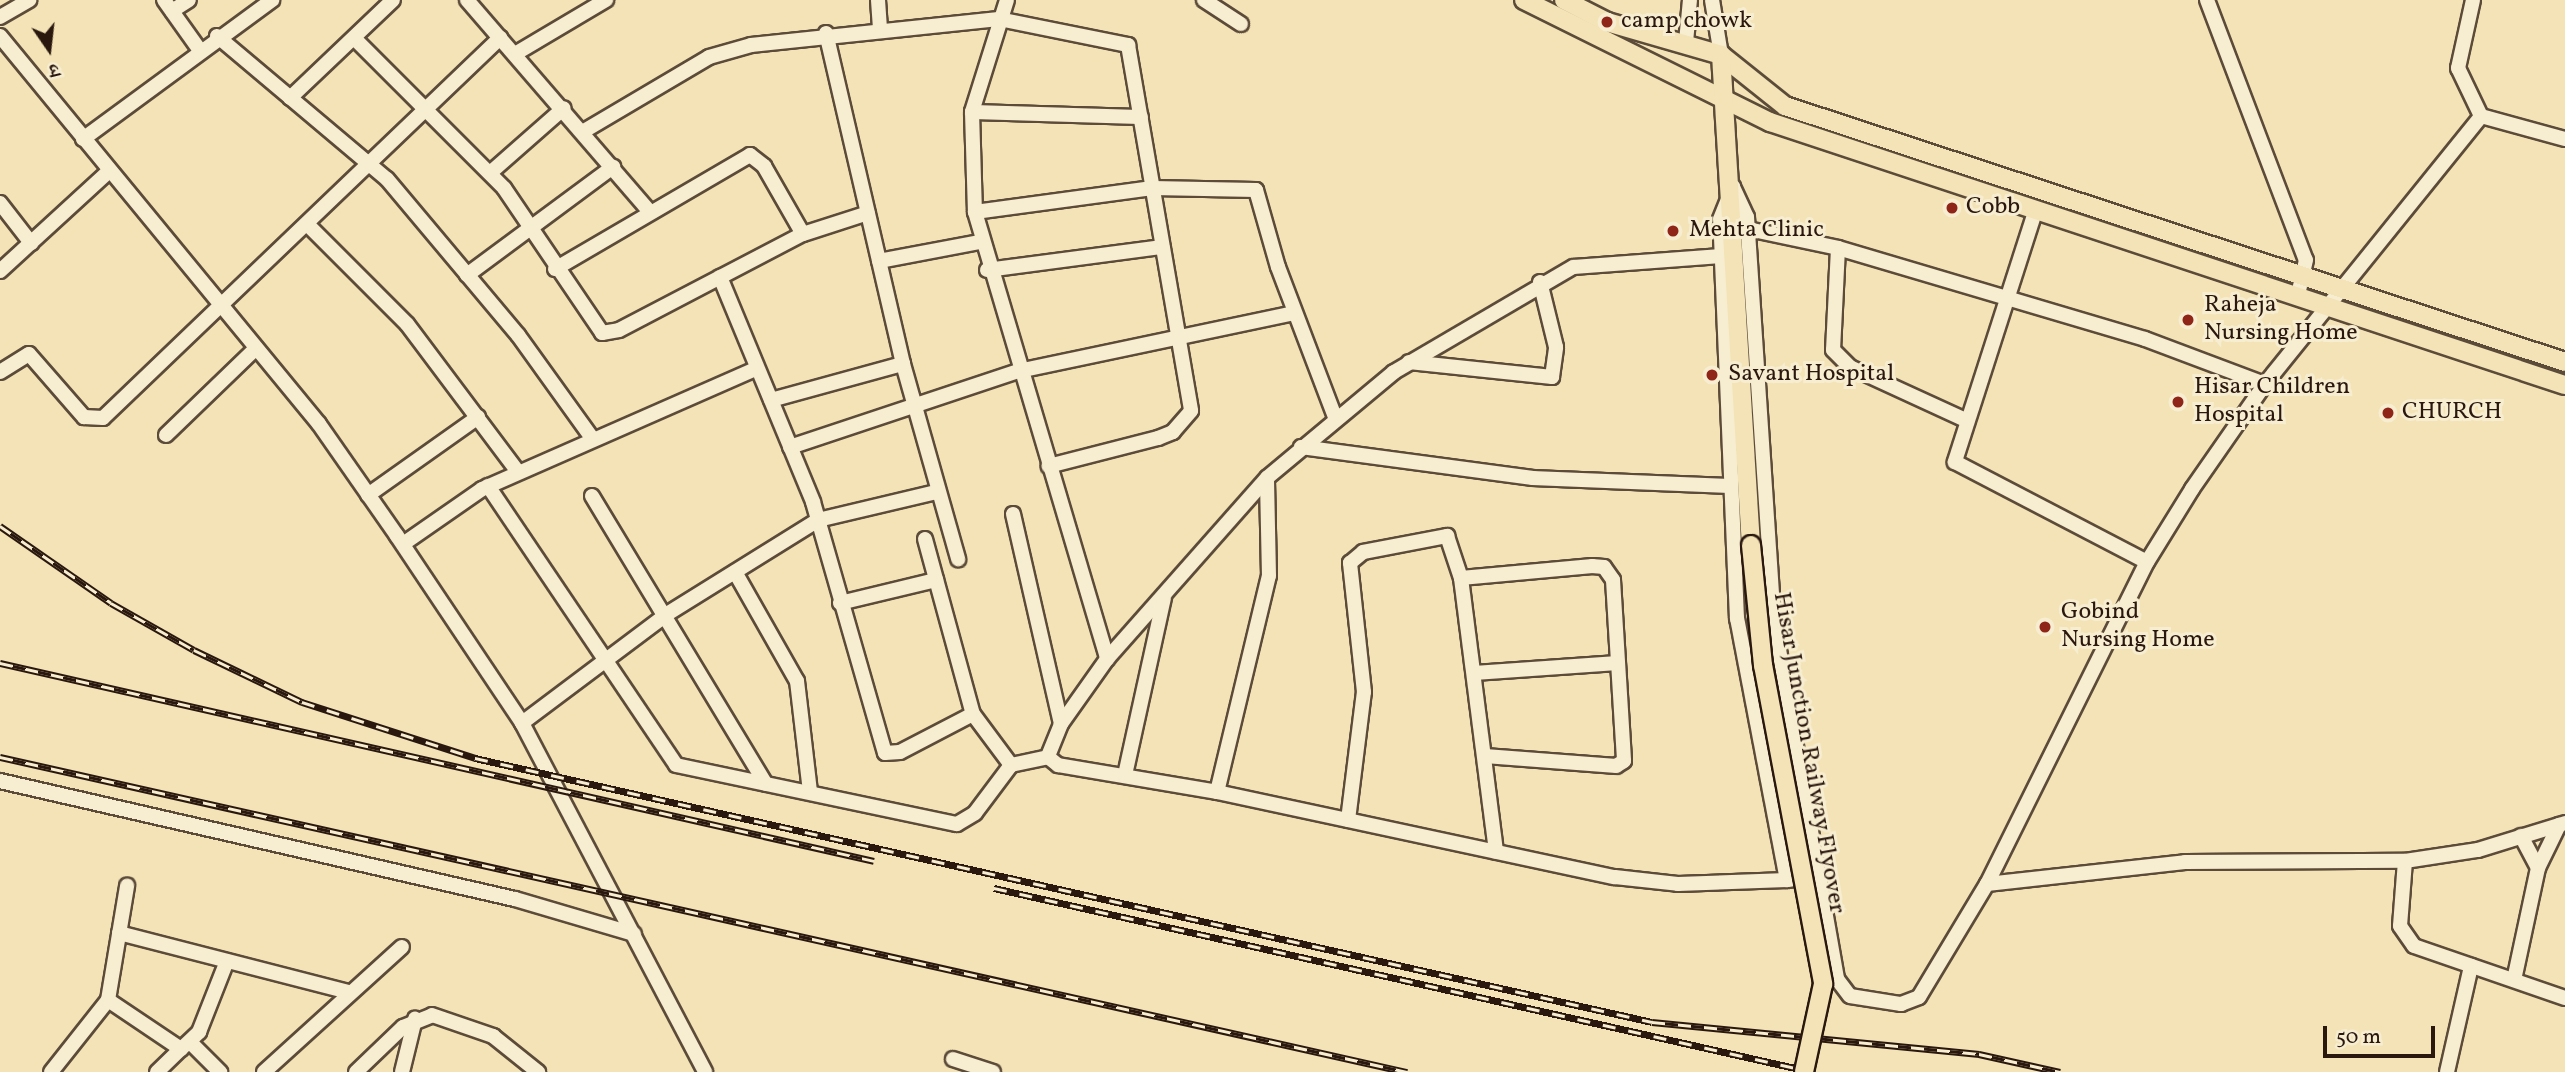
<!DOCTYPE html>
<html>
<head>
<meta charset="utf-8">
<style>
	body { margin:0 }
	#map { position:relative; width:2565px; height:1072px; overflow:hidden; background:#f3e3b6; font-family:Vollkorn,"Noto Serif Devanagari",serif }
	div>[style] { position:absolute }
	.roads { filter:drop-shadow(2px 0 #5c4b39) drop-shadow(-2px 0 #5c4b39) drop-shadow(0 2px #5c4b39) drop-shadow(0 -2px #5c4b39) }
	.minor>* { height:14px; margin:-7px; padding:0 7px; transform-origin:7px; border-radius:7px; background:#f7edd0 }
	.major>* { height:18px; margin:-9px; padding:0 9px; transform-origin:9px; border-radius:9px; background:#f3e3b6 }
	.rail>* { height:7px; margin-top:-3.5px; transform-origin:0; background:repeating-linear-gradient(90deg,#f7edd0 0 13px,#2a180f 0 26px); box-sizing:border-box; border-block:2px solid #2a180f }
	.bridges { filter:drop-shadow(2px 0 #2a180f) drop-shadow(-2px 0 #2a180f) drop-shadow(0 2px #2a180f) drop-shadow(0 -2px #2a180f) }
	.major-bridge>* { height:18px; margin:-9px; padding:0 9px; transform-origin:9px; border-radius:9px; background:#f3e3b6 }
	.dots>* { width:19px; height:19px; translate:-50% -50%; box-sizing:border-box; border:4px solid #f7edd0; border-radius:50% }
	span { translate:-50% -50%; white-space:nowrap; text-align:center; line-height:1.15; -webkit-text-stroke:6px #f7edd0; paint-order:stroke }
	.poi-label { font-size:24px; color:#2a180f }
	.left { translate:0 -50%; text-align:left }
	.street-label { font-size:24px; color:#2a180f }
	.north { position:absolute; left:14px; top:14px; width:70px; height:70px; -webkit-text-stroke:5px #f7edd0; paint-order:stroke; rotate:166deg; font-size:19px; font-weight:700; line-height:28px; text-align:center; color:#2a180f }
	.north::after { content:''; display:block; margin:auto; width:24px; height:32px; background:#2a180f; clip-path:polygon(50% 0,100% 100%,50% 72%,0 100%) }
	.scale { position:absolute; left:2323px; top:1026px; width:112px; height:32px; box-sizing:border-box; border:4px solid #2a180f; border-top:0; padding-left:9px; font-size:21px; line-height:24px; white-space:nowrap; color:#2a180f; -webkit-text-stroke:5px #f7edd0; paint-order:stroke }
</style>
</head>
<body>
<div id="map">
	<div class="roads">
		<div class="minor">
			<i style="left:164px;top:0;width:60px;rotate:54.5deg"></i>
			<i style="left:467px;top:0;width:279px;rotate:49.2deg"></i>
			<i style="left:878px;top:0;width:27px;rotate:86deg"></i>
			<i style="left:1007px;top:0;width:117px;rotate:107.4deg"></i>
			<i style="left:972px;top:112px;width:100px;rotate:88.3deg"></i>
			<i style="left:975px;top:212px;width:466px;rotate:73.5deg"></i>
			<i style="left:1204px;top:0;width:44px;rotate:33deg"></i>
			<i style="left:1712px;top:0;width:56px;rotate:80.7deg"></i>
			<i style="left:2207px;top:0;width:278px;rotate:69.2deg"></i>
			<i style="left:2306px;top:260px;width:37px;rotate:103deg"></i>
			<i style="left:2473px;top:0;width:70px;rotate:102.4deg"></i>
			<i style="left:2458px;top:68px;width:53px;rotate:64.4deg"></i>
			<i style="left:2481px;top:116px;width:87px;rotate:15.3deg"></i>
			<i style="left:172px;top:11px;width:20px;rotate:-33deg"></i>
			<i style="left:0;top:17px;width:34px;rotate:-30deg"></i>
			<i style="left:826px;top:33px;width:340px;rotate:76.9deg"></i>
			<i style="left:903px;top:364px;width:203px;rotate:74.2deg"></i>
			<i style="left:0;top:36px;width:502px;rotate:50.57deg"></i>
			<i style="left:319px;top:424px;width:136px;rotate:55.1deg"></i>
			<i style="left:397px;top:536px;width:225px;rotate:56.2deg"></i>
			<i style="left:522px;top:723px;width:394px;rotate:62.3deg"></i>
			<i style="left:217px;top:36px;width:222px;rotate:40.1deg"></i>
			<i style="left:387px;top:179px;width:204px;rotate:50deg"></i>
			<i style="left:518px;top:335px;width:127px;rotate:54.3deg"></i>
			<i style="left:354px;top:38px;width:212px;rotate:45deg"></i>
			<i style="left:504px;top:188px;width:175px;rotate:55.9deg"></i>
			<i style="left:602px;top:333px;width:17px;rotate:-10deg"></i>
			<i style="left:619px;top:330px;width:208px;rotate:-27.6deg"></i>
			<i style="left:803px;top:234px;width:68px;rotate:-17.9deg"></i>
			<i style="left:1686px;top:42px;width:42px;rotate:-84.6deg"></i>
			<i style="left:515px;top:54px;width:106px;rotate:-30.7deg"></i>
			<i style="left:290px;top:98px;width:142px;rotate:-43.6deg"></i>
			<i style="left:972px;top:112px;width:169px;rotate:1.7deg"></i>
			<i style="left:584px;top:131px;width:145px;rotate:-30.6deg"></i>
			<i style="left:709px;top:57px;width:44px;rotate:-15.9deg"></i>
			<i style="left:751px;top:45px;width:249px;rotate:-6deg"></i>
			<i style="left:999px;top:19px;width:132px;rotate:11.4deg"></i>
			<i style="left:1128px;top:45px;width:371px;rotate:80.2deg"></i>
			<i style="left:1191px;top:411px;width:28px;rotate:131deg"></i>
			<i style="left:1173px;top:432px;width:16px;rotate:158deg"></i>
			<i style="left:1158px;top:438px;width:113px;rotate:165.6deg"></i>
			<i style="left:83px;top:139px;width:235px;rotate:-36.3deg"></i>
			<i style="left:490px;top:173px;width:98px;rotate:-41.3deg"></i>
			<i style="left:0;top:203px;width:51px;rotate:52.2deg"></i>
			<i style="left:2036px;top:209px;width:266px;rotate:107.8deg"></i>
			<i style="left:1955px;top:462px;width:216px;rotate:27.5deg"></i>
			<i style="left:975px;top:212px;width:179px;rotate:-7.7deg"></i>
			<i style="left:1152px;top:188px;width:104px;rotate:1.1deg"></i>
			<i style="left:1256px;top:190px;width:80px;rotate:74.1deg"></i>
			<i style="left:1278px;top:267px;width:160px;rotate:69.2deg"></i>
			<i style="left:308px;top:225px;width:140px;rotate:45deg"></i>
			<i style="left:407px;top:324px;width:185px;rotate:53.1deg"></i>
			<i style="left:1748px;top:229px;width:92px;rotate:11.9deg"></i>
			<i style="left:1838px;top:248px;width:320px;rotate:16.5deg"></i>
			<i style="left:2145px;top:339px;width:128px;rotate:20.6deg"></i>
			<i style="left:1838px;top:248px;width:102px;rotate:92.8deg"></i>
			<i style="left:1833px;top:350px;width:24px;rotate:45deg"></i>
			<i style="left:1850px;top:367px;width:128px;rotate:24.6deg"></i>
			<i style="left:1721px;top:256px;width:148px;rotate:175.7deg"></i>
			<i style="left:1573px;top:267px;width:208px;rotate:149.6deg"></i>
			<i style="left:1394px;top:372px;width:165px;rotate:140.2deg"></i>
			<i style="left:1267px;top:478px;width:242px;rotate:131.5deg"></i>
			<i style="left:1107px;top:659px;width:80px;rotate:125.3deg"></i>
			<i style="left:1061px;top:724px;width:35px;rotate:112deg"></i>
			<i style="left:1048px;top:757px;width:13px;rotate:39deg"></i>
			<i style="left:1058px;top:765px;width:161px;rotate:9.6deg"></i>
			<i style="left:1217px;top:792px;width:407px;rotate:12.1deg"></i>
			<i style="left:1615px;top:877px;width:63px;rotate:6.3deg"></i>
			<i style="left:1678px;top:884px;width:109px;rotate:-2.1deg"></i>
			<i style="left:879px;top:261px;width:103px;rotate:-10.7deg"></i>
			<i style="left:555px;top:269px;width:226px;rotate:-30.3deg"></i>
			<i style="left:750px;top:155px;width:18px;rotate:38deg"></i>
			<i style="left:764px;top:166px;width:78px;rotate:60.2deg"></i>
			<i style="left:987px;top:270px;width:177px;rotate:-7.5deg"></i>
			<i style="left:0;top:271px;width:148px;rotate:-42.5deg"></i>
			<i style="left:467px;top:275px;width:182px;rotate:-36.5deg"></i>
			<i style="left:720px;top:277px;width:243px;rotate:67.5deg"></i>
			<i style="left:813px;top:502px;width:261px;rotate:74deg"></i>
			<i style="left:885px;top:753px;width:15px;rotate:-4deg"></i>
			<i style="left:900px;top:752px;width:82px;rotate:-27.5deg"></i>
			<i style="left:973px;top:714px;width:64px;rotate:53.3deg"></i>
			<i style="left:1011px;top:765px;width:38px;rotate:-12deg"></i>
			<i style="left:1409px;top:362px;width:144px;rotate:6deg"></i>
			<i style="left:1552px;top:377px;width:30px;rotate:-82deg"></i>
			<i style="left:1556px;top:347px;width:67px;rotate:-103.8deg"></i>
			<i style="left:0;top:372px;width:34px;rotate:-32deg"></i>
			<i style="left:29px;top:354px;width:84px;rotate:48.9deg"></i>
			<i style="left:84px;top:417px;width:19px;rotate:3deg"></i>
			<i style="left:103px;top:418px;width:550px;rotate:-43.75deg"></i>
			<i style="left:771px;top:400px;width:137px;rotate:-15.3deg"></i>
			<i style="left:166px;top:435px;width:125px;rotate:-44deg"></i>
			<i style="left:790px;top:447px;width:241px;rotate:-18.4deg"></i>
			<i style="left:1019px;top:371px;width:281px;rotate:-11.9deg"></i>
			<i style="left:1301px;top:447px;width:234px;rotate:7.6deg"></i>
			<i style="left:1533px;top:478px;width:196px;rotate:2.3deg"></i>
			<i style="left:488px;top:486px;width:336px;rotate:56deg"></i>
			<i style="left:676px;top:765px;width:287px;rotate:11.9deg"></i>
			<i style="left:957px;top:824px;width:21px;rotate:-31deg"></i>
			<i style="left:975px;top:813px;width:60px;rotate:-53.1deg"></i>
			<i style="left:368px;top:495px;width:135px;rotate:-35.3deg"></i>
			<i style="left:592px;top:496px;width:336px;rotate:58.9deg"></i>
			<i style="left:1013px;top:514px;width:215px;rotate:77.1deg"></i>
			<i style="left:925px;top:539px;width:181px;rotate:74.7deg"></i>
			<i style="left:403px;top:544px;width:96px;rotate:-34.8deg"></i>
			<i style="left:482px;top:489px;width:300px;rotate:-23.7deg"></i>
			<i style="left:735px;top:572px;width:125px;rotate:60.4deg"></i>
			<i style="left:797px;top:681px;width:111px;rotate:83.3deg"></i>
			<i style="left:1461px;top:578px;width:132px;rotate:-5.2deg"></i>
			<i style="left:1592px;top:566px;width:12px;rotate:5deg"></i>
			<i style="left:1604px;top:567px;width:16px;rotate:55deg"></i>
			<i style="left:1613px;top:580px;width:181px;rotate:86.5deg"></i>
			<i style="left:1624px;top:761px;width:9px;rotate:148deg"></i>
			<i style="left:1616px;top:766px;width:131px;rotate:-175.6deg"></i>
			<i style="left:840px;top:603px;width:99px;rotate:-13.5deg"></i>
			<i style="left:1474px;top:673px;width:144px;rotate:-4deg"></i>
			<i style="left:522px;top:723px;width:181px;rotate:-36.9deg"></i>
			<i style="left:667px;top:614px;width:178px;rotate:-31.9deg"></i>
			<i style="left:818px;top:520px;width:121px;rotate:-13.3deg"></i>
			<i style="left:1125px;top:775px;width:181px;rotate:-77.6deg"></i>
			<i style="left:0;top:781px;width:528px;rotate:12.91deg"></i>
			<i style="left:515px;top:899px;width:124px;rotate:16.4deg"></i>
			<i style="left:1217px;top:792px;width:222px;rotate:-76.5deg"></i>
			<i style="left:1269px;top:576px;width:98px;rotate:-91.2deg"></i>
			<i style="left:1348px;top:820px;width:129px;rotate:-82.9deg"></i>
			<i style="left:1364px;top:692px;width:130px;rotate:-96.2deg"></i>
			<i style="left:1350px;top:563px;width:17px;rotate:-40deg"></i>
			<i style="left:1363px;top:552px;width:86px;rotate:-10.8deg"></i>
			<i style="left:1447px;top:536px;width:44px;rotate:71.6deg"></i>
			<i style="left:1461px;top:578px;width:276px;rotate:82.7deg"></i>
			<i style="left:2521px;top:836px;width:36px;rotate:62deg"></i>
			<i style="left:2405px;top:861px;width:65px;rotate:94.4deg"></i>
			<i style="left:2400px;top:926px;width:24px;rotate:55deg"></i>
			<i style="left:2414px;top:946px;width:160px;rotate:19deg"></i>
			<i style="left:1817px;top:876px;width:30px;rotate:172deg"></i>
			<i style="left:1787px;top:880px;width:266px;rotate:-100.8deg"></i>
			<i style="left:1737px;top:619px;width:400px;rotate:-92.4deg"></i>
			<i style="left:1720px;top:219px;width:35px;rotate:-68deg"></i>
			<i style="left:1733px;top:187px;width:33px;rotate:65deg"></i>
			<i style="left:1747px;top:217px;width:405px;rotate:86.2deg"></i>
			<i style="left:1774px;top:621px;width:364px;rotate:80deg"></i>
			<i style="left:1837px;top:979px;width:21px;rotate:53deg"></i>
			<i style="left:1850px;top:996px;width:52px;rotate:8.9deg"></i>
			<i style="left:1901px;top:1004px;width:19px;rotate:-21deg"></i>
			<i style="left:1919px;top:997px;width:132px;rotate:-59deg"></i>
			<i style="left:1987px;top:884px;width:360px;rotate:-63.6deg"></i>
			<i style="left:2147px;top:562px;width:86px;rotate:-58.3deg"></i>
			<i style="left:2192px;top:489px;width:128px;rotate:-55.2deg"></i>
			<i style="left:2265px;top:384px;width:344px;rotate:-51.1deg"></i>
			<i style="left:1987px;top:884px;width:199px;rotate:-6.3deg"></i>
			<i style="left:2185px;top:862px;width:220px;rotate:-0.3deg"></i>
			<i style="left:2405px;top:861px;width:74px;rotate:-8.6deg"></i>
			<i style="left:2478px;top:850px;width:91px;rotate:-17.2deg"></i>
			<i style="left:119px;top:933px;width:237px;rotate:14.4deg"></i>
			<i style="left:2514px;top:980px;width:115px;rotate:-77.9deg"></i>
			<i style="left:2538px;top:868px;width:48px;rotate:-64deg"></i>
			<i style="left:108px;top:1000px;width:88px;rotate:33.9deg"></i>
			<i style="left:181px;top:1049px;width:25px;rotate:-43deg"></i>
			<i style="left:199px;top:1032px;width:76px;rotate:-68.5deg"></i>
			<i style="left:192px;top:1044px;width:40px;rotate:45deg"></i>
			<i style="left:953px;top:1059px;width:42px;rotate:18deg"></i>
			<i style="left:51px;top:1072px;width:92px;rotate:-51.6deg"></i>
			<i style="left:108px;top:1000px;width:116px;rotate:-80.5deg"></i>
			<i style="left:157px;top:1072px;width:33px;rotate:-44deg"></i>
			<i style="left:264px;top:1072px;width:186px;rotate:-42.2deg"></i>
			<i style="left:356px;top:1072px;width:65px;rotate:-43.8deg"></i>
			<i style="left:403px;top:1027px;width:31px;rotate:-22deg"></i>
			<i style="left:432px;top:1015px;width:65px;rotate:19deg"></i>
			<i style="left:493px;top:1036px;width:58px;rotate:38.7deg"></i>
			<i style="left:402px;top:1072px;width:55px;rotate:-76.2deg"></i>
			<i style="left:2447px;top:1072px;width:109px;rotate:-77.2deg"></i>
		</div>
		<div class="major">
			<i style="left:1524px;top:0;width:275px;rotate:26.4deg"></i>
			<i style="left:1770px;top:122px;width:837px;rotate:18.31deg"></i>
			<i style="left:1564px;top:0;width:48px;rotate:27.1deg"></i>
			<i style="left:1607px;top:22px;width:119px;rotate:16.1deg"></i>
			<i style="left:1721px;top:55px;width:82px;rotate:38.6deg"></i>
			<i style="left:1785px;top:106px;width:821px;rotate:18.17deg"></i>
			<i style="left:1721px;top:55px;width:491px;rotate:86.5deg"></i>
		</div>
	</div>
	<div class="rail">
		<i style="left:0;top:526px;width:135px;rotate:34.7deg"></i>
		<i style="left:111px;top:603px;width:95px;rotate:29.5deg"></i>
		<i style="left:194px;top:650px;width:120px;rotate:25.7deg"></i>
		<i style="left:302px;top:702px;width:182px;rotate:17.9deg"></i>
		<i style="left:475px;top:758px;width:1206px;rotate:12.64deg"></i>
		<i style="left:1652px;top:1022px;width:329px;rotate:5.6deg"></i>
		<i style="left:1979px;top:1054px;width:83px;rotate:12.5deg"></i>
		<i style="left:0;top:663px;width:896px;rotate:12.76deg"></i>
		<i style="left:0;top:757px;width:1442px;rotate:12.62deg"></i>
		<i style="left:994px;top:888px;width:839px;rotate:12.66deg"></i>
	</div>
	<div class="bridges">
		<div class="major-bridge">
			<i style="left:1751px;top:545px;width:121px;rotate:84.3deg"></i>
			<i style="left:1763px;top:665px;width:325px;rotate:79.3deg"></i>
			<i style="left:1823px;top:984px;width:90px;rotate:102.2deg"></i>
		</div>
	</div>
	<div class="dots">
		<i style="left:1607px;top:22px;background:#8f2418"></i>
		<i style="left:1952px;top:208px;background:#8f2418"></i>
		<i style="left:1673px;top:231px;background:#8f2418"></i>
		<i style="left:2188px;top:320px;background:#8f2418"></i>
		<i style="left:1712px;top:375px;background:#8f2418"></i>
		<i style="left:2178px;top:402px;background:#8f2418"></i>
		<i style="left:2388px;top:413px;background:#8f2418"></i>
		<i style="left:2045px;top:627px;background:#8f2418"></i>
	</div>
	<div class="poi-label">
		<span class="left" style="left:1621px;top:22px">camp chowk</span>
		<span class="left" style="left:1966px;top:208px">Cobb</span>
		<span class="left" style="left:1689px;top:231px">Mehta Clinic</span>
		<span class="left" style="left:2204px;top:320px">Raheja<br>Nursing Home</span>
		<span class="left" style="left:1728px;top:375px">Savant Hospital</span>
		<span class="left" style="left:2194px;top:402px">Hisar Children<br>Hospital</span>
		<span class="left" style="left:2402px;top:413px">CHURCH</span>
		<span class="left" style="left:2061px;top:627px">Gobind<br>Nursing Home</span>
	</div>
	<div class="street-label">
		<span style="left:1808px;top:753px;rotate:80deg">Hisar Junction Railway Flyover</span>
	</div>
	<div class="north">उ</div>
	<div class="scale">50 m</div>
</div>
</body>
</html>
